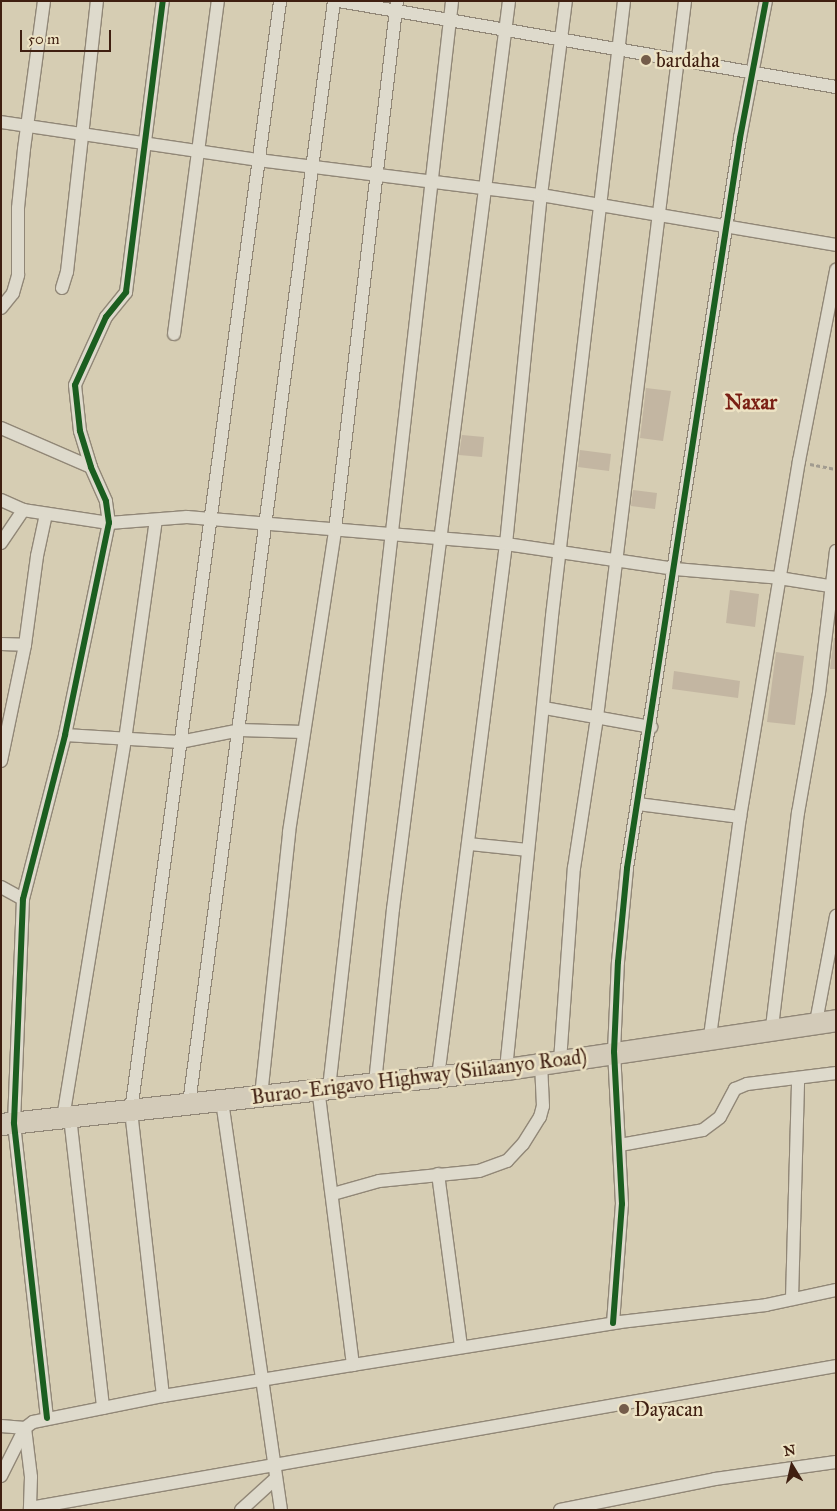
<!DOCTYPE html>
<html>
<head>
<meta charset="utf-8">
<style>
	body { margin:0 }
	#map { position:relative; width:837px; height:1511px; overflow:hidden; background:#d6cdb3; font-family:"IM FELL Great Primer",serif }
	div>[style] { position:absolute }
	.building>* { inset:0; background:#c3b6a2 }
	.path>* { height:2.5px; margin-top:-1.25px; transform-origin:0; background:repeating-linear-gradient(90deg,#a29c90 0 4px,transparent 0 6.5px) }
	.roads { filter:drop-shadow(1px 0 #918777) drop-shadow(-1px 0 #918777) drop-shadow(0 1px #918777) drop-shadow(0 -1px #918777) }
	.minor>* { height:12px; margin:-6px; padding:0 6px; transform-origin:6px; border-radius:6px; background:#dedacc }
	.trunk>* { height:21px; margin:-10.5px; padding:0 10.5px; transform-origin:10.5px; border-radius:10.5px; background:#d3cbb9 }
	.cycleway>* { height:6px; margin:-3px; padding:0 3px; transform-origin:3px; border-radius:3px; background:#1b5e20 }
	.dots>* { width:14px; height:14px; translate:-50% -50%; box-sizing:border-box; border:2px solid #ede3c4; border-radius:50% }
	span { translate:-50% -50%; white-space:nowrap; text-align:center; line-height:1.15; -webkit-text-stroke:5px #ede3c4; paint-order:stroke }
	.poi-label { font-size:20px; color:#3f1f11 }
	.left { translate:0 -50%; text-align:left }
	.street-label { font-size:20px; color:#3f1f11 }
	.neighbourhood-label { font-size:21px; color:#7a1f14; font-weight:700 }
	.frame { position:absolute; inset:0; border:2px solid #3f1f11; pointer-events:none }
	.north { position:absolute; left:767px; top:1441px; width:50px; height:50px; -webkit-text-stroke:4px #ede3c4; paint-order:stroke; rotate:351deg; font-size:14px; font-weight:700; line-height:20px; text-align:center; color:#3f1f11 }
	.north::after { content:''; display:block; margin:auto; width:18px; height:22px; background:#3f1f11; clip-path:polygon(50% 0,100% 100%,50% 72%,0 100%) }
	.scale { position:absolute; left:20px; top:30px; width:91px; height:22px; box-sizing:border-box; border:2px solid #3f1f11; border-top:0; padding-left:6px; font-size:15px; line-height:18px; white-space:nowrap; color:#3f1f11; -webkit-text-stroke:4px #ede3c4; paint-order:stroke }
</style>
</head>
<body>
<div id="map">
	<div class="building">
		<i style="clip-path:polygon(646px 388px,671px 391px,663px 441px,640px 438px)"></i>
		<i style="clip-path:polygon(462px 435px,484px 437px,482px 457px,459px 455px)"></i>
		<i style="clip-path:polygon(580px 450px,611px 454px,609px 471px,578px 467px)"></i>
		<i style="clip-path:polygon(633px 490px,657px 493px,655px 509px,631px 506px)"></i>
		<i style="clip-path:polygon(730px 590px,759px 594px,755px 627px,726px 623px)"></i>
		<i style="clip-path:polygon(834px 638px,836px 638px,836px 669px,830px 669px)"></i>
		<i style="clip-path:polygon(776px 652px,804px 656px,795px 725px,767px 722px)"></i>
		<i style="clip-path:polygon(674px 671px,740px 681px,738px 698px,672px 689px)"></i>
	</div>
	<div class="path">
		<i style="left:810px;top:464px;width:26px;rotate:11deg"></i>
	</div>
	<div class="roads">
		<div class="minor">
			<i style="left:339px;top:1px;width:504px;rotate:9.82deg"></i>
			<i style="left:1px;top:122px;width:260px;rotate:8.4deg"></i>
			<i style="left:258px;top:160px;width:285px;rotate:7.1deg"></i>
			<i style="left:541px;top:195px;width:299px;rotate:9.6deg"></i>
			<i style="left:62px;top:288px;width:17px;rotate:-73deg"></i>
			<i style="left:67px;top:272px;width:273px;rotate:-83.7deg"></i>
			<i style="left:1px;top:308px;width:19px;rotate:-51deg"></i>
			<i style="left:13px;top:293px;width:19px;rotate:-74deg"></i>
			<i style="left:18px;top:275px;width:67px;rotate:-90deg"></i>
			<i style="left:18px;top:208px;width:59px;rotate:-84.2deg"></i>
			<i style="left:24px;top:149px;width:149px;rotate:-82.3deg"></i>
			<i style="left:174px;top:334px;width:336px;rotate:-82.5deg"></i>
			<i style="left:1px;top:428px;width:98px;rotate:23.4deg"></i>
			<i style="left:1px;top:500px;width:24px;rotate:24deg"></i>
			<i style="left:23px;top:510px;width:87px;rotate:8.6deg"></i>
			<i style="left:109px;top:523px;width:78px;rotate:-4.4deg"></i>
			<i style="left:187px;top:517px;width:320px;rotate:4.8deg"></i>
			<i style="left:506px;top:544px;width:171px;rotate:8.4deg"></i>
			<i style="left:675px;top:569px;width:104px;rotate:4.9deg"></i>
			<i style="left:779px;top:578px;width:58px;rotate:9deg"></i>
			<i style="left:1px;top:543px;width:40px;rotate:-56deg"></i>
			<i style="left:1px;top:644px;width:24px;rotate:2deg"></i>
			<i style="left:544px;top:708px;width:109px;rotate:10.1deg"></i>
			<i style="left:65px;top:735px;width:115px;rotate:3.5deg"></i>
			<i style="left:180px;top:742px;width:61px;rotate:-11.3deg"></i>
			<i style="left:240px;top:730px;width:63px;rotate:1.8deg"></i>
			<i style="left:1px;top:761px;width:118px;rotate:-78.3deg"></i>
			<i style="left:25px;top:645px;width:90px;rotate:-82.3deg"></i>
			<i style="left:37px;top:556px;width:43px;rotate:-77.9deg"></i>
			<i style="left:638px;top:804px;width:103px;rotate:7.3deg"></i>
			<i style="left:740px;top:817px;width:361px;rotate:-80.6deg"></i>
			<i style="left:799px;top:461px;width:195px;rotate:-79deg"></i>
			<i style="left:469px;top:844px;width:58px;rotate:5.9deg"></i>
			<i style="left:1px;top:887px;width:25px;rotate:29deg"></i>
			<i style="left:816px;top:1022px;width:108px;rotate:-79.3deg"></i>
			<i style="left:772px;top:1027px;width:216px;rotate:-83.1deg"></i>
			<i style="left:798px;top:813px;width:122px;rotate:-80.1deg"></i>
			<i style="left:819px;top:693px;width:143px;rotate:-83.2deg"></i>
			<i style="left:710px;top:1036px;width:221px;rotate:-82.2deg"></i>
			<i style="left:560px;top:1061px;width:194px;rotate:-85.9deg"></i>
			<i style="left:574px;top:868px;width:153px;rotate:-81.3deg"></i>
			<i style="left:597px;top:717px;width:721px;rotate:-82.99deg"></i>
			<i style="left:506px;top:1069px;width:455px;rotate:-84.2deg"></i>
			<i style="left:552px;top:616px;width:619px;rotate:-83.32deg"></i>
			<i style="left:438px;top:1077px;width:537px;rotate:-82.73deg"></i>
			<i style="left:506px;top:544px;width:351px;rotate:-84.3deg"></i>
			<i style="left:541px;top:195px;width:196px;rotate:-82.7deg"></i>
			<i style="left:375px;top:1083px;width:175px;rotate:-84.1deg"></i>
			<i style="left:393px;top:909px;width:915px;rotate:-82.72deg"></i>
			<i style="left:329px;top:1088px;width:1094px;rotate:-83.54deg"></i>
			<i style="left:261px;top:1096px;width:265px;rotate:-83.9deg"></i>
			<i style="left:289px;top:832px;width:305px;rotate:-81.3deg"></i>
			<i style="left:335px;top:530px;width:533px;rotate:-83.32deg"></i>
			<i style="left:222px;top:1101px;width:413px;rotate:81.8deg"></i>
			<i style="left:189px;top:1104px;width:1112px;rotate:-82.51deg"></i>
			<i style="left:70px;top:1117px;width:293px;rotate:83.5deg"></i>
			<i style="left:63px;top:1118px;width:383px;rotate:-80.7deg"></i>
			<i style="left:125px;top:740px;width:222px;rotate:-82deg"></i>
			<i style="left:620px;top:1145px;width:84px;rotate:-10.2deg"></i>
			<i style="left:703px;top:1130px;width:21px;rotate:-37deg"></i>
			<i style="left:720px;top:1117px;width:32px;rotate:-62deg"></i>
			<i style="left:735px;top:1089px;width:13px;rotate:-23deg"></i>
			<i style="left:747px;top:1084px;width:90px;rotate:-7deg"></i>
			<i style="left:438px;top:1174px;width:174px;rotate:82.4deg"></i>
			<i style="left:333px;top:1194px;width:48px;rotate:-15.8deg"></i>
			<i style="left:379px;top:1181px;width:100px;rotate:-5.7deg"></i>
			<i style="left:479px;top:1171px;width:30px;rotate:-20deg"></i>
			<i style="left:507px;top:1161px;width:23px;rotate:-47deg"></i>
			<i style="left:523px;top:1144px;width:32px;rotate:-58deg"></i>
			<i style="left:540px;top:1117px;width:11px;rotate:-75deg"></i>
			<i style="left:543px;top:1106px;width:42px;rotate:-92.7deg"></i>
			<i style="left:792px;top:1299px;width:221px;rotate:-88.4deg"></i>
			<i style="left:613px;top:1323px;width:119px;rotate:-85.7deg"></i>
			<i style="left:622px;top:1204px;width:152px;rotate:-93deg"></i>
			<i style="left:614px;top:1052px;width:90px;rotate:-87.5deg"></i>
			<i style="left:618px;top:962px;width:94px;rotate:-84.5deg"></i>
			<i style="left:627px;top:868px;width:739px;rotate:-81.2deg"></i>
			<i style="left:740px;top:138px;width:139px;rotate:-79.3deg"></i>
			<i style="left:353px;top:1365px;width:270px;rotate:-9.1deg"></i>
			<i style="left:620px;top:1322px;width:147px;rotate:-6.6deg"></i>
			<i style="left:766px;top:1305px;width:72px;rotate:-12.1deg"></i>
			<i style="left:163px;top:1396px;width:287px;rotate:-96.4deg"></i>
			<i style="left:131px;top:1111px;width:1120px;rotate:-82.35deg"></i>
			<i style="left:47px;top:1418px;width:297px;rotate:-96.4deg"></i>
			<i style="left:14px;top:1123px;width:224px;rotate:-87.7deg"></i>
			<i style="left:23px;top:899px;width:169px;rotate:-75.6deg"></i>
			<i style="left:65px;top:735px;width:217px;rotate:-78.3deg"></i>
			<i style="left:109px;top:523px;width:22px;rotate:-98deg"></i>
			<i style="left:106px;top:501px;width:37px;rotate:-114deg"></i>
			<i style="left:91px;top:467px;width:38px;rotate:-107deg"></i>
			<i style="left:80px;top:431px;width:46px;rotate:-96.2deg"></i>
			<i style="left:75px;top:385px;width:75px;rotate:-65.5deg"></i>
			<i style="left:106px;top:317px;width:32px;rotate:-51deg"></i>
			<i style="left:126px;top:292px;width:293px;rotate:-82.8deg"></i>
			<i style="left:1px;top:1426px;width:24px;rotate:5deg"></i>
			<i style="left:25px;top:1428px;width:49px;rotate:83deg"></i>
			<i style="left:31px;top:1477px;width:33px;rotate:92deg"></i>
			<i style="left:1px;top:1476px;width:54px;rotate:-63.4deg"></i>
			<i style="left:25px;top:1428px;width:10px;rotate:-37deg"></i>
			<i style="left:33px;top:1422px;width:133px;rotate:-11.3deg"></i>
			<i style="left:163px;top:1396px;width:193px;rotate:-9.3deg"></i>
			<i style="left:353px;top:1365px;width:278px;rotate:-97.2deg"></i>
			<i style="left:30px;top:1508px;width:818px;rotate:-9.99deg"></i>
			<i style="left:241px;top:1510px;width:47px;rotate:-42.4deg"></i>
			<i style="left:560px;top:1510px;width:158px;rotate:-11.3deg"></i>
			<i style="left:715px;top:1479px;width:122px;rotate:-8deg"></i>
		</div>
		<div class="trunk">
			<i style="left:1px;top:1124px;width:508px;rotate:-6.22deg"></i>
			<i style="left:506px;top:1069px;width:334px;rotate:-8.4deg"></i>
		</div>
	</div>
	<div class="cycleway">
		<i style="left:613px;top:1323px;width:119px;rotate:-85.7deg"></i>
		<i style="left:622px;top:1204px;width:152px;rotate:-93deg"></i>
		<i style="left:614px;top:1052px;width:90px;rotate:-87.5deg"></i>
		<i style="left:618px;top:962px;width:94px;rotate:-84.5deg"></i>
		<i style="left:627px;top:868px;width:739px;rotate:-81.2deg"></i>
		<i style="left:740px;top:138px;width:139px;rotate:-79.3deg"></i>
		<i style="left:47px;top:1418px;width:297px;rotate:-96.4deg"></i>
		<i style="left:14px;top:1123px;width:224px;rotate:-87.7deg"></i>
		<i style="left:23px;top:899px;width:169px;rotate:-75.6deg"></i>
		<i style="left:65px;top:735px;width:217px;rotate:-78.3deg"></i>
		<i style="left:109px;top:523px;width:22px;rotate:-98deg"></i>
		<i style="left:106px;top:501px;width:37px;rotate:-114deg"></i>
		<i style="left:91px;top:467px;width:38px;rotate:-107deg"></i>
		<i style="left:80px;top:431px;width:46px;rotate:-96.2deg"></i>
		<i style="left:75px;top:385px;width:75px;rotate:-65.5deg"></i>
		<i style="left:106px;top:317px;width:32px;rotate:-51deg"></i>
		<i style="left:126px;top:292px;width:293px;rotate:-82.8deg"></i>
	</div>
	<div class="dots">
		<i style="left:646px;top:60px;background:#745c4a"></i>
		<i style="left:624px;top:1409px;background:#745c4a"></i>
	</div>
	<div class="poi-label">
		<span class="left" style="left:656px;top:60px">bardaha</span>
		<span class="left" style="left:634px;top:1409px">Dayacan</span>
	</div>
	<div class="street-label">
		<span style="left:419px;top:1077px;rotate:-7deg">Burao-Erigavo Highway (Siilaanyo Road)</span>
	</div>
	<div class="neighbourhood-label">
		<span style="left:751px;top:402px">Naxar</span>
	</div>
	<div class="frame"></div>
	<div class="north">N</div>
	<div class="scale">50 m</div>
</div>
</body>
</html>
